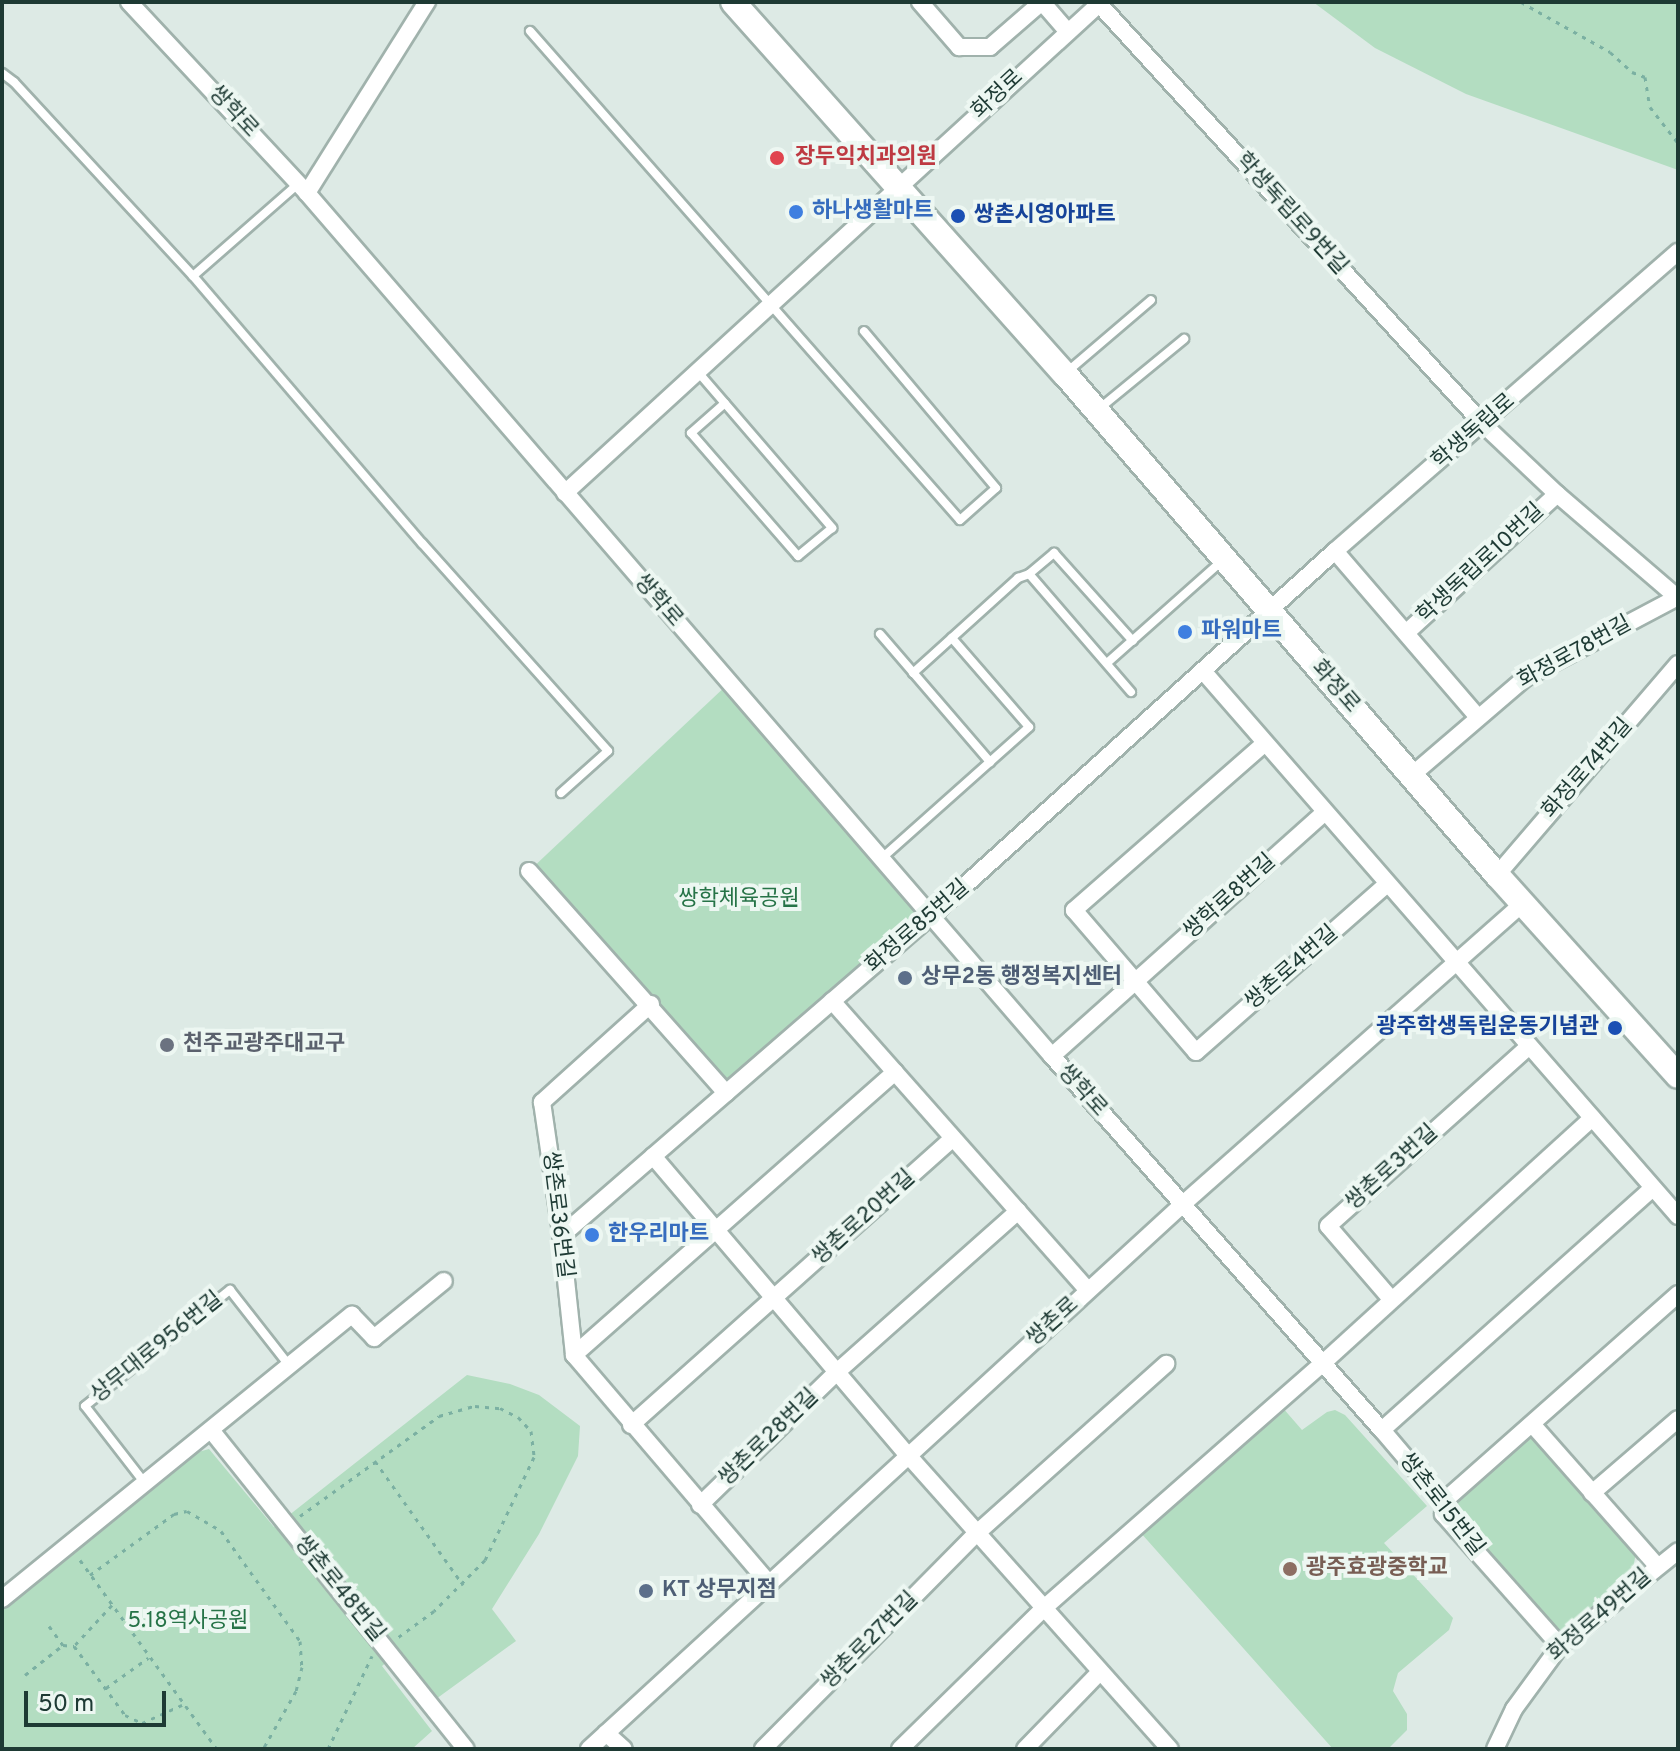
<!DOCTYPE html>
<html>
<head>
<meta charset="utf-8">
<style>
	body { margin:0 }
	#map { position:relative; width:1680px; height:1751px; overflow:hidden; background:#ddeae5; font-family:Overpass,"Noto Sans KR",sans-serif }
	div>[style] { position:absolute }
	.green>* { inset:0; background:#b3ddc1 }
	.path>* { height:3px; margin-top:-1.5px; transform-origin:0; background:repeating-linear-gradient(90deg,#7bb0a2 0 4px,transparent 0 10px) }
	.roads { filter:drop-shadow(2px 0 #a0b2ac) drop-shadow(-2px 0 #a0b2ac) drop-shadow(0 2px #a0b2ac) drop-shadow(0 -2px #a0b2ac) }
	.lane>* { height:8px; margin:-4px; padding:0 4px; transform-origin:4px; border-radius:4px; background:#fff }
	.street>* { height:16px; margin:-8px; padding:0 8px; transform-origin:8px; border-radius:8px; background:#fff }
	.secondary>* { height:24px; margin:-12px; padding:0 12px; transform-origin:12px; border-radius:12px; background:#fff }
	.dots>* { width:22px; height:22px; translate:-50% -50%; box-sizing:border-box; border:4px solid #edf7f2; border-radius:50% }
	span { translate:-50% -50%; white-space:nowrap; text-align:center; line-height:1.15; -webkit-text-stroke:8px #edf7f2; paint-order:stroke }
	.street-label { font-size:22px; color:#1e3a34 }
	.health-label { font-size:22px; color:#be3a42; font-weight:700 }
	.left { translate:0 -50%; text-align:left }
	.shop-label { font-size:22px; color:#366cbe; font-weight:700 }
	.transit-label { font-size:22px; color:#164399; font-weight:700 }
	.right { translate:-100% -50%; text-align:right }
	.park-label { font-size:22px; color:#267347 }
	.service-label { font-size:22px; color:#4e5e75; font-weight:700 }
	.worship-label { font-size:22px; color:#5b616d; font-weight:700 }
	.education-label { font-size:22px; color:#785e54; font-weight:700 }
	.frame { position:absolute; inset:0; border:4px solid #1e3a34; pointer-events:none }
	.scale { position:absolute; left:24px; top:1691px; width:142px; height:36px; box-sizing:border-box; border:4px solid #1e3a34; border-top:0; padding-left:10px; font-size:24px; line-height:28px; white-space:nowrap; color:#1e3a34; -webkit-text-stroke:6px #edf7f2; paint-order:stroke }
</style>
</head>
<body>
<div id="map">
	<div class="green">
		<i style="clip-path:polygon(1313px 2px,1678px 2px,1678px 170px,1466px 94px,1375px 48px)"></i>
		<i style="clip-path:polygon(729px 683px,931px 916px,726px 1093px,529px 871px)"></i>
		<i style="clip-path:polygon(467px 1375px,510px 1384px,539px 1395px,580px 1426px,578px 1456px,539px 1534px,492px 1609px,516px 1641px,436px 1699px,399px 1652px,382px 1666px,432px 1731px,412px 1749px,2px 1749px,2px 1607px,191px 1454px,209px 1449px,274px 1527px)"></i>
		<i style="clip-path:polygon(1282px 1407px,1302px 1430px,1327px 1412px,1335px 1410px,1345px 1415px,1427px 1506px,1384px 1543px,1453px 1618px,1449px 1630px,1398px 1673px,1393px 1691px,1407px 1714px,1407px 1730px,1388px 1749px,1333px 1749px,1140px 1532px)"></i>
		<i style="clip-path:polygon(1528px 1438px,1539px 1439px,1636px 1552px,1632px 1575px,1556px 1635px,1447px 1509px)"></i>
	</div>
	<div class="path">
		<i style="left:1521px;top:2px;width:102px;rotate:29.3deg"></i>
		<i style="left:1610px;top:52px;width:30px;rotate:42deg"></i>
		<i style="left:1632px;top:72px;width:14px;rotate:21deg"></i>
		<i style="left:1645px;top:77px;width:30px;rotate:81deg"></i>
		<i style="left:1650px;top:107px;width:46px;rotate:52.1deg"></i>
		<i style="left:375px;top:1461px;width:152px;rotate:54.6deg"></i>
		<i style="left:300px;top:1516px;width:171px;rotate:-35.7deg"></i>
		<i style="left:439px;top:1416px;width:37px;rotate:-16deg"></i>
		<i style="left:475px;top:1406px;width:25px;rotate:5deg"></i>
		<i style="left:500px;top:1408px;width:20px;rotate:27deg"></i>
		<i style="left:518px;top:1417px;width:19px;rotate:47deg"></i>
		<i style="left:531px;top:1431px;width:26px;rotate:83deg"></i>
		<i style="left:534px;top:1457px;width:114px;rotate:115.4deg"></i>
		<i style="left:485px;top:1560px;width:72px;rotate:135deg"></i>
		<i style="left:434px;top:1611px;width:46px;rotate:143.9deg"></i>
		<i style="left:80px;top:1560px;width:233px;rotate:54.1deg"></i>
		<i style="left:90px;top:1575px;width:104px;rotate:-36deg"></i>
		<i style="left:174px;top:1514px;width:13px;rotate:-13deg"></i>
		<i style="left:187px;top:1511px;width:39px;rotate:30deg"></i>
		<i style="left:221px;top:1531px;width:135px;rotate:54.3deg"></i>
		<i style="left:300px;top:1641px;width:26px;rotate:86deg"></i>
		<i style="left:302px;top:1667px;width:25px;rotate:104deg"></i>
		<i style="left:296px;top:1691px;width:67px;rotate:119.6deg"></i>
		<i style="left:112px;top:1605px;width:56px;rotate:132.8deg"></i>
		<i style="left:74px;top:1646px;width:86px;rotate:53.5deg"></i>
		<i style="left:125px;top:1715px;width:19px;rotate:25deg"></i>
		<i style="left:142px;top:1723px;width:44px;rotate:-24.2deg"></i>
		<i style="left:49px;top:1626px;width:24px;rotate:54deg"></i>
		<i style="left:63px;top:1645px;width:11px;rotate:5deg"></i>
		<i style="left:25px;top:1675px;width:48px;rotate:-38.3deg"></i>
		<i style="left:106px;top:1688px;width:52px;rotate:-35.5deg"></i>
		<i style="left:328px;top:1749px;width:103px;rotate:-64.7deg"></i>
	</div>
	<div class="roads">
		<div class="lane">
			<i style="left:530px;top:31px;width:651px;rotate:48.67deg"></i>
			<i style="left:960px;top:520px;width:48px;rotate:-41.6deg"></i>
			<i style="left:996px;top:488px;width:205px;rotate:-130.1deg"></i>
			<i style="left:2px;top:73px;width:15px;rotate:37deg"></i>
			<i style="left:14px;top:82px;width:264px;rotate:47.3deg"></i>
			<i style="left:193px;top:276px;width:352px;rotate:49.4deg"></i>
			<i style="left:422px;top:543px;width:279px;rotate:48.2deg"></i>
			<i style="left:608px;top:751px;width:63px;rotate:138.2deg"></i>
			<i style="left:193px;top:276px;width:140px;rotate:-41.2deg"></i>
			<i style="left:1068px;top:371px;width:109px;rotate:-40.5deg"></i>
			<i style="left:698px;top:372px;width:206px;rotate:49.3deg"></i>
			<i style="left:832px;top:528px;width:44px;rotate:140.5deg"></i>
			<i style="left:798px;top:556px;width:163px;rotate:-131deg"></i>
			<i style="left:691px;top:433px;width:45px;rotate:-41.4deg"></i>
			<i style="left:1100px;top:408px;width:109px;rotate:-39.4deg"></i>
			<i style="left:880px;top:634px;width:169px;rotate:49.3deg"></i>
			<i style="left:1107px;top:663px;width:155px;rotate:-41.6deg"></i>
			<i style="left:913px;top:673px;width:142px;rotate:-42.1deg"></i>
			<i style="left:1018px;top:578px;width:12px;rotate:-20deg"></i>
			<i style="left:1131px;top:692px;width:156px;rotate:-130.8deg"></i>
			<i style="left:1029px;top:574px;width:33px;rotate:-40deg"></i>
			<i style="left:1054px;top:553px;width:118px;rotate:48.1deg"></i>
			<i style="left:882px;top:858px;width:197px;rotate:-41.7deg"></i>
			<i style="left:1029px;top:727px;width:118px;rotate:-130.9deg"></i>
			<i style="left:144px;top:1482px;width:96px;rotate:-127.8deg"></i>
			<i style="left:85px;top:1406px;width:186px;rotate:-38.7deg"></i>
			<i style="left:230px;top:1290px;width:94px;rotate:51.9deg"></i>
		</div>
		<div class="street">
			<i style="left:129px;top:2px;width:261px;rotate:47deg"></i>
			<i style="left:307px;top:193px;width:1140px;rotate:49.2deg"></i>
			<i style="left:1052px;top:1056px;width:499px;rotate:48.6deg"></i>
			<i style="left:1382px;top:1430px;width:94px;rotate:49.7deg"></i>
			<i style="left:1443px;top:1502px;width:12px;rotate:90deg"></i>
			<i style="left:1443px;top:1514px;width:176px;rotate:48.4deg"></i>
			<i style="left:920px;top:2px;width:60px;rotate:49.1deg"></i>
			<i style="left:959px;top:47px;width:31px"></i>
			<i style="left:990px;top:47px;width:69px;rotate:-40.9deg"></i>
			<i style="left:1042px;top:2px;width:38px;rotate:49deg"></i>
			<i style="left:307px;top:193px;width:226px;rotate:-57.9deg"></i>
			<i style="left:565px;top:493px;width:724px;rotate:-42.48deg"></i>
			<i style="left:1099px;top:4px;width:570px;rotate:47.56deg"></i>
			<i style="left:1484px;top:425px;width:100px;rotate:43.4deg"></i>
			<i style="left:1557px;top:494px;width:160px;rotate:40.7deg"></i>
			<i style="left:1335px;top:551px;width:219px;rotate:49.3deg"></i>
			<i style="left:1406px;top:633px;width:205px;rotate:-42.6deg"></i>
			<i style="left:1203px;top:671px;width:723px;rotate:48.93deg"></i>
			<i style="left:1265px;top:743px;width:254px;rotate:138.8deg"></i>
			<i style="left:1074px;top:910px;width:95px;rotate:49.3deg"></i>
			<i style="left:1136px;top:982px;width:92px;rotate:49.4deg"></i>
			<i style="left:1196px;top:1052px;width:254px;rotate:-41.3deg"></i>
			<i style="left:1412px;top:775px;width:149px;rotate:-40.6deg"></i>
			<i style="left:1525px;top:678px;width:173px;rotate:-27.9deg"></i>
			<i style="left:529px;top:871px;width:297px;rotate:48.4deg"></i>
			<i style="left:1497px;top:875px;width:278px;rotate:-49.4deg"></i>
			<i style="left:832px;top:1001px;width:386px;rotate:48.5deg"></i>
			<i style="left:651px;top:1004px;width:147px;rotate:138deg"></i>
			<i style="left:542px;top:1102px;width:132px;rotate:81.7deg"></i>
			<i style="left:561px;top:1233px;width:123px;rotate:83.9deg"></i>
			<i style="left:574px;top:1355px;width:300px;rotate:49.5deg"></i>
			<i style="left:1052px;top:1056px;width:366px;rotate:-41.8deg"></i>
			<i style="left:653px;top:1156px;width:392px;rotate:49.6deg"></i>
			<i style="left:907px;top:1454px;width:395px;rotate:48.3deg"></i>
			<i style="left:561px;top:1236px;width:489px;rotate:-40.9deg"></i>
			<i style="left:931px;top:916px;width:544px;rotate:-42.1deg"></i>
			<i style="left:1335px;top:551px;width:455px;rotate:-41.1deg"></i>
			<i style="left:1391px;top:1299px;width:96px;rotate:-130.8deg"></i>
			<i style="left:1328px;top:1226px;width:270px;rotate:-41.8deg"></i>
			<i style="left:574px;top:1355px;width:428px;rotate:-41.4deg"></i>
			<i style="left:1532px;top:1424px;width:189px;rotate:48.6deg"></i>
			<i style="left:631px;top:1425px;width:431px;rotate:-41.7deg"></i>
			<i style="left:211px;top:1430px;width:408px;rotate:51.4deg"></i>
			<i style="left:1382px;top:1430px;width:363px;rotate:-41.8deg"></i>
			<i style="left:1592px;top:1493px;width:113px;rotate:-40.7deg"></i>
			<i style="left:1443px;top:1502px;width:314px;rotate:-41.5deg"></i>
			<i style="left:700px;top:1505px;width:192px;rotate:-44.2deg"></i>
			<i style="left:838px;top:1371px;width:241px;rotate:-41.6deg"></i>
			<i style="left:2px;top:1599px;width:451px;rotate:-39.1deg"></i>
			<i style="left:352px;top:1315px;width:32px;rotate:46deg"></i>
			<i style="left:374px;top:1338px;width:90px;rotate:-39.2deg"></i>
			<i style="left:606px;top:1733px;width:24px;rotate:42deg"></i>
			<i style="left:589px;top:1749px;width:806px;rotate:-42.54deg"></i>
			<i style="left:1183px;top:1204px;width:454px;rotate:-41.5deg"></i>
			<i style="left:763px;top:1749px;width:304px;rotate:-45.3deg"></i>
			<i style="left:977px;top:1533px;width:254px;rotate:-41.8deg"></i>
			<i style="left:900px;top:1749px;width:202px;rotate:-44.4deg"></i>
			<i style="left:1044px;top:1608px;width:371px;rotate:-41.3deg"></i>
			<i style="left:1323px;top:1363px;width:364px;rotate:-42.3deg"></i>
			<i style="left:1025px;top:1749px;width:107px;rotate:-45.8deg"></i>
			<i style="left:1495px;top:1749px;width:44px;rotate:-64.6deg"></i>
			<i style="left:1514px;top:1709px;width:78px;rotate:-53.9deg"></i>
			<i style="left:1560px;top:1646px;width:151px;rotate:-38.8deg"></i>
		</div>
		<div class="secondary">
			<i style="left:733px;top:2px;width:499px;rotate:48.3deg"></i>
			<i style="left:1065px;top:374px;width:662px;rotate:49.23deg"></i>
			<i style="left:1497px;top:875px;width:270px;rotate:48deg"></i>
		</div>
	</div>
	<div class="dots">
		<i style="left:777px;top:158px;background:#e0444e"></i>
		<i style="left:796px;top:212px;background:#3f7fe0"></i>
		<i style="left:958px;top:216px;background:#1a4fb4"></i>
		<i style="left:1185px;top:632px;background:#3f7fe0"></i>
		<i style="left:905px;top:978px;background:#5c6f8a"></i>
		<i style="left:1615px;top:1028px;background:#1a4fb4"></i>
		<i style="left:167px;top:1045px;background:#6b7280"></i>
		<i style="left:592px;top:1235px;background:#3f7fe0"></i>
		<i style="left:1290px;top:1569px;background:#8d6e63"></i>
		<i style="left:646px;top:1591px;background:#5c6f8a"></i>
	</div>
	<div class="street-label">
		<span style="left:998px;top:95px;rotate:-43deg">화정로</span>
		<span style="left:233px;top:112px;rotate:47deg">쌍학로</span>
		<span style="left:1291px;top:214px;rotate:48deg">학생독립로9번길</span>
		<span style="left:1474px;top:432px;rotate:-41deg">학생독립로</span>
		<span style="left:1481px;top:564px;rotate:-43deg">학생독립로10번길</span>
		<span style="left:658px;top:601px;rotate:49deg">쌍학로</span>
		<span style="left:1575px;top:653px;rotate:-29deg">화정로78번길</span>
		<span style="left:1335px;top:687px;rotate:49deg">화정로</span>
		<span style="left:1588px;top:769px;rotate:-49deg">화정로74번길</span>
		<span style="left:1230px;top:897px;rotate:-42deg">쌍학로8번길</span>
		<span style="left:918px;top:927px;rotate:-41deg">화정로85번길</span>
		<span style="left:1292px;top:968px;rotate:-41deg">쌍촌로4번길</span>
		<span style="left:1082px;top:1091px;rotate:48deg">쌍학로</span>
		<span style="left:1392px;top:1168px;rotate:-42deg">쌍촌로3번길</span>
		<span style="left:557px;top:1215px;rotate:83deg">쌍촌로36번길</span>
		<span style="left:864px;top:1218px;rotate:-42deg">쌍촌로20번길</span>
		<span style="left:1053px;top:1322px;rotate:-42deg">쌍촌로</span>
		<span style="left:157px;top:1348px;rotate:-39deg">상무대로956번길</span>
		<span style="left:769px;top:1438px;rotate:-44deg">쌍촌로28번길</span>
		<span style="left:1441px;top:1505px;rotate:52deg">쌍촌로15번길</span>
		<span style="left:339px;top:1589px;rotate:51deg">쌍촌로48번길</span>
		<span style="left:1600px;top:1616px;rotate:-41deg">화정로49번길</span>
		<span style="left:870px;top:1641px;rotate:-45deg">쌍촌로27번길</span>
	</div>
	<div class="health-label">
		<span class="left" style="left:795px;top:158px">장두익치과의원</span>
	</div>
	<div class="shop-label">
		<span class="left" style="left:812px;top:212px">하나생활마트</span>
		<span class="left" style="left:1201px;top:632px">파워마트</span>
		<span class="left" style="left:608px;top:1235px">한우리마트</span>
	</div>
	<div class="transit-label">
		<span class="left" style="left:974px;top:216px">쌍촌시영아파트</span>
		<span class="right" style="left:1599px;top:1028px">광주학생독립운동기념관</span>
	</div>
	<div class="park-label">
		<span style="left:739px;top:900px">쌍학체육공원</span>
		<span style="left:188px;top:1622px">5.18역사공원</span>
	</div>
	<div class="service-label">
		<span class="left" style="left:921px;top:978px">상무2동 행정복지센터</span>
		<span class="left" style="left:662px;top:1591px">KT 상무지점</span>
	</div>
	<div class="worship-label">
		<span class="left" style="left:183px;top:1045px">천주교광주대교구</span>
	</div>
	<div class="education-label">
		<span class="left" style="left:1306px;top:1569px">광주효광중학교</span>
	</div>
	<div class="frame"></div>
	<div class="scale">50 m</div>
</div>
</body>
</html>
